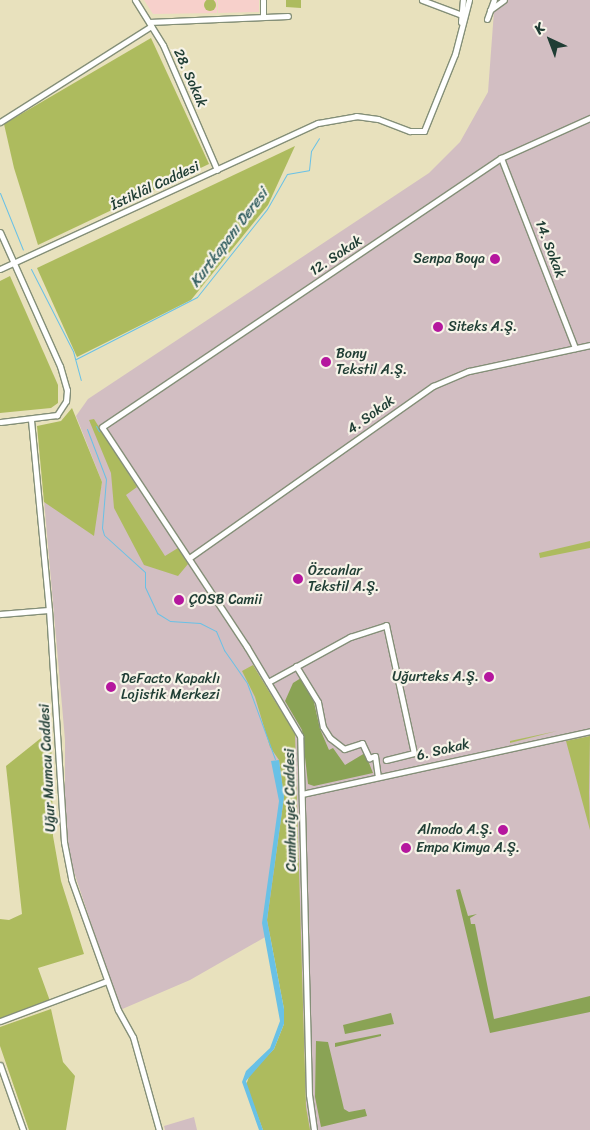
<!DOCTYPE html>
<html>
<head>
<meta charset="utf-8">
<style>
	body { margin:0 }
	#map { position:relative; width:590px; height:1130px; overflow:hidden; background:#e8e1bd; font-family:Sriracha,sans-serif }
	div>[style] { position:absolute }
	.built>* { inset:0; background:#f7d0cb }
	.industrial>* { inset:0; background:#d2bec2 }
	.green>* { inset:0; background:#adbb5e }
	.round { border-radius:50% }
	.forest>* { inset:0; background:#8aa355 }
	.water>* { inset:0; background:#69c1e6 }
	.stream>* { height:1px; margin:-0.5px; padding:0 0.5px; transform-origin:0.5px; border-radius:0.5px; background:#69c1e6 }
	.roads { filter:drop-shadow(1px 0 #848f78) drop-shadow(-1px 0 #848f78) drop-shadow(0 1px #848f78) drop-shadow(0 -1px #848f78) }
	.minor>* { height:5px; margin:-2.5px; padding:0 2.5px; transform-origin:2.5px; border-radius:2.5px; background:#fff }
	.dots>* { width:14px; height:14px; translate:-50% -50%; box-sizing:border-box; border:2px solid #f7f3e8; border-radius:50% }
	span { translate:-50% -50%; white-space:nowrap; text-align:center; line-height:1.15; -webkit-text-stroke:4.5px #f7f3e8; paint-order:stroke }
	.street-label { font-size:14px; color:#1f3d34 }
	.poi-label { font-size:14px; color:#1f3d34 }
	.right { translate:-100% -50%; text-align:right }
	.left { translate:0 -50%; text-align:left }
	.water-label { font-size:15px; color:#325e60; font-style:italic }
	.north { position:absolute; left:525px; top:15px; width:50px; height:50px; -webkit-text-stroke:4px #f7f3e8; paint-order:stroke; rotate:317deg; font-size:14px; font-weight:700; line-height:20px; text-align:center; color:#1f3d34 }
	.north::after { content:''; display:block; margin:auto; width:18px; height:22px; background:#1f3d34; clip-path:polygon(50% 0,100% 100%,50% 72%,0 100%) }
</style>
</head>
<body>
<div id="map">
	<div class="built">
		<i style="clip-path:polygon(144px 0,217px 0,217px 13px,153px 14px)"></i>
		<i style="clip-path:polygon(218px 0,259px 0,259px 12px,218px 13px)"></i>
	</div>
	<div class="industrial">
		<i style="clip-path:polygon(507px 0,590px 0,590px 1130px,274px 1130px,291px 1047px,274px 932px,190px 980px,120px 1010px,72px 866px,65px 829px,65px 740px,44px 500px,93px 535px,102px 482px,76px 416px,88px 399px,429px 173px,460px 142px,488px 92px,494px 11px)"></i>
		<i style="clip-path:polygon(194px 1117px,197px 1130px,165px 1130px,164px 1126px)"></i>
	</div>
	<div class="green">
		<i class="round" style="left:204px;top:-1px;width:12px;height:12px"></i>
		<i style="clip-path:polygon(286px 0,301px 0,301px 8px,286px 7px)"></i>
		<i style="clip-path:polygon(151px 38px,209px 164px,38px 245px,14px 168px,4px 124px)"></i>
		<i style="clip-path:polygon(295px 146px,268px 205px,191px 300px,77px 357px,37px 268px)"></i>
		<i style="clip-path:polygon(10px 276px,58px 385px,58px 403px,51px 408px,0 413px,0 281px)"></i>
		<i style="clip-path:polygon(72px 408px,102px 482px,94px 536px,44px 502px,37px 426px,61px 421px)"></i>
		<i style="clip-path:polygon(94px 419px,137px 487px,126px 495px,165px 556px,178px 548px,188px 564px,178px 576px,144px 565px,114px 508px,111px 473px,89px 420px)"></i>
		<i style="clip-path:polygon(590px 541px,590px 548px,540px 558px,539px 553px)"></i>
		<i style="clip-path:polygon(253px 665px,295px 734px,306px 1107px,310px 1130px,263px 1130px,246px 1085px,250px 1074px,274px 1049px,284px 1024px,284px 1009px,267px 920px,284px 797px,279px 760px,270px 747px,255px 697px,242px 671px)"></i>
		<i style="clip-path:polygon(51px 730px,53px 836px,61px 881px,84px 954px,38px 968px,50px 1001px,0 1019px,0 919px,9px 920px,22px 914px,6px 766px)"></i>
		<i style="clip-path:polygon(557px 731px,510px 743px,510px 741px)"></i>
		<i style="clip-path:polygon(590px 736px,589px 793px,590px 830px,566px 741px)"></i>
		<i style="clip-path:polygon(51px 1009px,63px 1062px,75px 1076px,66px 1130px,29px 1130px,0 1046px,0 1027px)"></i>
	</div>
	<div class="forest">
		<i style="clip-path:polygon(301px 678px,313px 698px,320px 729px,329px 750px,333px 748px,345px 765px,365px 753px,373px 773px,314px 786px,308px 784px,302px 730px,285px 701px,293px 683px)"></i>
		<i style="clip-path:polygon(460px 889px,468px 916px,477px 914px,470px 918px,471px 924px,475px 924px,494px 1019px,590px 996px,590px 1012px,490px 1033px,456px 890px)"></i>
		<i style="clip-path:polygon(391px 1013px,394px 1024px,345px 1034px,343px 1025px)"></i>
		<i style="clip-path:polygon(381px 1034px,381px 1036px,335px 1047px,335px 1043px)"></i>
		<i style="clip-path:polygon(316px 1041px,328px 1042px,344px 1109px,349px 1112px,365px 1109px,367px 1116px,321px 1127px,315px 1097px)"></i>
	</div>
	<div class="water">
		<i style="clip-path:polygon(279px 760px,284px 797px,267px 920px,284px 1009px,284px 1024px,274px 1049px,246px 1081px,263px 1130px,259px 1130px,242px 1082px,246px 1071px,270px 1048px,280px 1021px,262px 923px,279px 801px,271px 761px)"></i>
	</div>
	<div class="stream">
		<i style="left:0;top:193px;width:61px;rotate:68deg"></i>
		<i style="left:31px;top:269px;width:92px;rotate:62.9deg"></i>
		<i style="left:73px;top:351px;width:30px;rotate:75deg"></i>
		<i style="left:76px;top:359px;width:136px;rotate:-27.1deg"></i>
		<i style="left:197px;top:297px;width:112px;rotate:-51.5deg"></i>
		<i style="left:267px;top:209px;width:40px;rotate:-60.3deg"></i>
		<i style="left:287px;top:174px;width:22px;rotate:-10deg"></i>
		<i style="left:309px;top:170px;width:19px;rotate:-84deg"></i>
		<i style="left:311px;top:151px;width:15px;rotate:-58deg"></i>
		<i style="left:96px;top:426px;width:6px;rotate:59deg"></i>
		<i style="left:87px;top:429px;width:53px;rotate:69.2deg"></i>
		<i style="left:106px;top:479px;width:49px;rotate:94.7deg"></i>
		<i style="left:102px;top:528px;width:7px;rotate:74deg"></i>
		<i style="left:104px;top:535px;width:55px;rotate:42.1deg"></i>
		<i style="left:145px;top:572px;width:15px;rotate:90deg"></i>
		<i style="left:145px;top:587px;width:29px;rotate:65deg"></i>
		<i style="left:157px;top:613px;width:15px;rotate:32deg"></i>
		<i style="left:170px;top:621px;width:30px;rotate:4deg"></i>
		<i style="left:200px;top:623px;width:18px;rotate:27deg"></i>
		<i style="left:216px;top:631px;width:21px;rotate:67deg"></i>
		<i style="left:224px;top:650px;width:40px;rotate:55.1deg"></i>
		<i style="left:247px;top:683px;width:81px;rotate:69.8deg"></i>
	</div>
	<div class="roads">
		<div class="minor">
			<i style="left:135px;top:0;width:53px;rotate:58.1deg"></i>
			<i style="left:163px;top:45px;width:136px;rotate:66.6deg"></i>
			<i style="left:263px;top:0;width:17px;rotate:90deg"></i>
			<i style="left:422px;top:0;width:43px;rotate:20.6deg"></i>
			<i style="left:490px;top:10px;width:17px;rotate:-36deg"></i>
			<i style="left:487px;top:19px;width:20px;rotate:-70deg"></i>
			<i style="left:149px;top:22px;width:139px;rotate:-2.5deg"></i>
			<i style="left:461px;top:22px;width:22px;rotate:-85deg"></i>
			<i style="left:0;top:122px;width:179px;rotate:-32.4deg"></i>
			<i style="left:501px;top:158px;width:204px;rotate:68.7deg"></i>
			<i style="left:0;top:232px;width:147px;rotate:65.9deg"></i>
			<i style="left:60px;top:366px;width:25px;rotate:74deg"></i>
			<i style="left:67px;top:390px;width:11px;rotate:95deg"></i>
			<i style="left:66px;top:401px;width:17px;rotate:123deg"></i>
			<i style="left:57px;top:415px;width:57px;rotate:173deg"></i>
			<i style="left:0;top:269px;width:350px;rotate:-24.7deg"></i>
			<i style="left:318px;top:123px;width:39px;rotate:-10deg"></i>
			<i style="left:356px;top:116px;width:22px;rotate:8deg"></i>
			<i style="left:378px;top:119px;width:34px;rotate:21deg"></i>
			<i style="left:410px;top:131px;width:14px"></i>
			<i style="left:424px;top:131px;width:83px;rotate:-68.1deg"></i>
			<i style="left:455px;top:54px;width:56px;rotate:-75.5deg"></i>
			<i style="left:31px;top:420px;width:191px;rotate:84.6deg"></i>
			<i style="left:49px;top:610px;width:232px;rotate:86.3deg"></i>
			<i style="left:64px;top:842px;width:38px;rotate:79deg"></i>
			<i style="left:71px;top:879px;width:139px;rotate:70.3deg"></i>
			<i style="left:118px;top:1010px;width:31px;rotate:61deg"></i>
			<i style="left:133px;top:1037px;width:97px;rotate:74.4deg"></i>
			<i style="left:189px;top:558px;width:299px;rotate:-35.2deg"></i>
			<i style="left:433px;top:386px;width:39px;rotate:-23deg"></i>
			<i style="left:469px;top:371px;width:124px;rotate:-12.1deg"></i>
			<i style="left:0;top:614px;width:49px;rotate:-4.7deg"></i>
			<i style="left:296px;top:666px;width:42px;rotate:58.6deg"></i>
			<i style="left:318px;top:702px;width:25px;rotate:79deg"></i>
			<i style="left:323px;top:727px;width:13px;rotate:58deg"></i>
			<i style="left:330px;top:738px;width:18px;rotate:38deg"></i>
			<i style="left:344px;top:749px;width:19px;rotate:-18deg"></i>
			<i style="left:362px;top:743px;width:17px;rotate:65deg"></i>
			<i style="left:369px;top:758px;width:6px;rotate:-18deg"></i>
			<i style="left:375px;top:756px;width:21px;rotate:82deg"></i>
			<i style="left:268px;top:682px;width:94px;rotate:-28.8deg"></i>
			<i style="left:350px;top:637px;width:38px;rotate:-18deg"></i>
			<i style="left:386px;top:625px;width:131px;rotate:77.7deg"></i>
			<i style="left:414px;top:753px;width:29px;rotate:166deg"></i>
			<i style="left:302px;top:794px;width:295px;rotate:-12.3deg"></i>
			<i style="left:0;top:1021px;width:114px;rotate:-20.5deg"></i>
			<i style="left:0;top:1065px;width:69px;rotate:70.5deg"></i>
			<i style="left:314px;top:1130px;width:35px;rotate:-98deg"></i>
			<i style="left:309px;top:1095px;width:359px;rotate:-91.4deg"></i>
			<i style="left:300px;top:736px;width:104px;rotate:-120.8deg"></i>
			<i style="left:247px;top:647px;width:263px;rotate:-123.4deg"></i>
			<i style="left:102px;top:427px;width:481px;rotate:-34deg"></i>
			<i style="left:501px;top:158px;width:98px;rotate:-24.2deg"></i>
		</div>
	</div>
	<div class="dots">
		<i style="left:495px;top:259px;background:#b5179e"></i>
		<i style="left:438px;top:327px;background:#b5179e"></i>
		<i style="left:326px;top:362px;background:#b5179e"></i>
		<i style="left:298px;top:579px;background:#b5179e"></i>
		<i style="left:179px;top:600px;background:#b5179e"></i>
		<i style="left:489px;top:677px;background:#b5179e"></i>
		<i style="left:111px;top:687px;background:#b5179e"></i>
		<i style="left:503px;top:830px;background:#b5179e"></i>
		<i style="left:406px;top:848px;background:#b5179e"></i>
	</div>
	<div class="street-label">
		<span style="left:190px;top:78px;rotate:66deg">28. Sokak</span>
		<span style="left:155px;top:186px;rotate:-25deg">İstiklâl Caddesi</span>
		<span style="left:550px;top:249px;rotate:69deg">14. Sokak</span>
		<span style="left:336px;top:256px;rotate:-34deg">12. Sokak</span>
		<span style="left:371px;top:415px;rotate:-36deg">4. Sokak</span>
		<span style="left:443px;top:750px;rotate:-13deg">6. Sokak</span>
		<span style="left:48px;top:768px;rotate:-93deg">Uğur Mumcu Caddesi</span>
		<span style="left:291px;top:810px;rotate:-91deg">Cumhuriyet Caddesi</span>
	</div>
	<div class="poi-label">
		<span class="right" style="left:485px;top:259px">Senpa Boya</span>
		<span class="left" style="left:448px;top:327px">Siteks A.Ş.</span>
		<span class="left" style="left:336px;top:362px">Bony<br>Tekstil A.Ş.</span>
		<span class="left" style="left:308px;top:579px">Özcanlar<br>Tekstil A.Ş.</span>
		<span class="left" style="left:189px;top:600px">ÇOSB Camii</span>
		<span class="right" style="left:479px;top:677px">Uğurteks A.Ş.</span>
		<span class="left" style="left:121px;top:687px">DeFacto Kapaklı<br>Lojistik Merkezi</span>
		<span class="right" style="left:493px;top:830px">Almodo A.Ş.</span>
		<span class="left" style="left:416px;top:848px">Empa Kimya A.Ş.</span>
	</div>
	<div class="water-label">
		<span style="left:229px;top:238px;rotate:-53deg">Kurtkapanı Deresi</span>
	</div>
	<div class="north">K</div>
</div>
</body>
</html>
